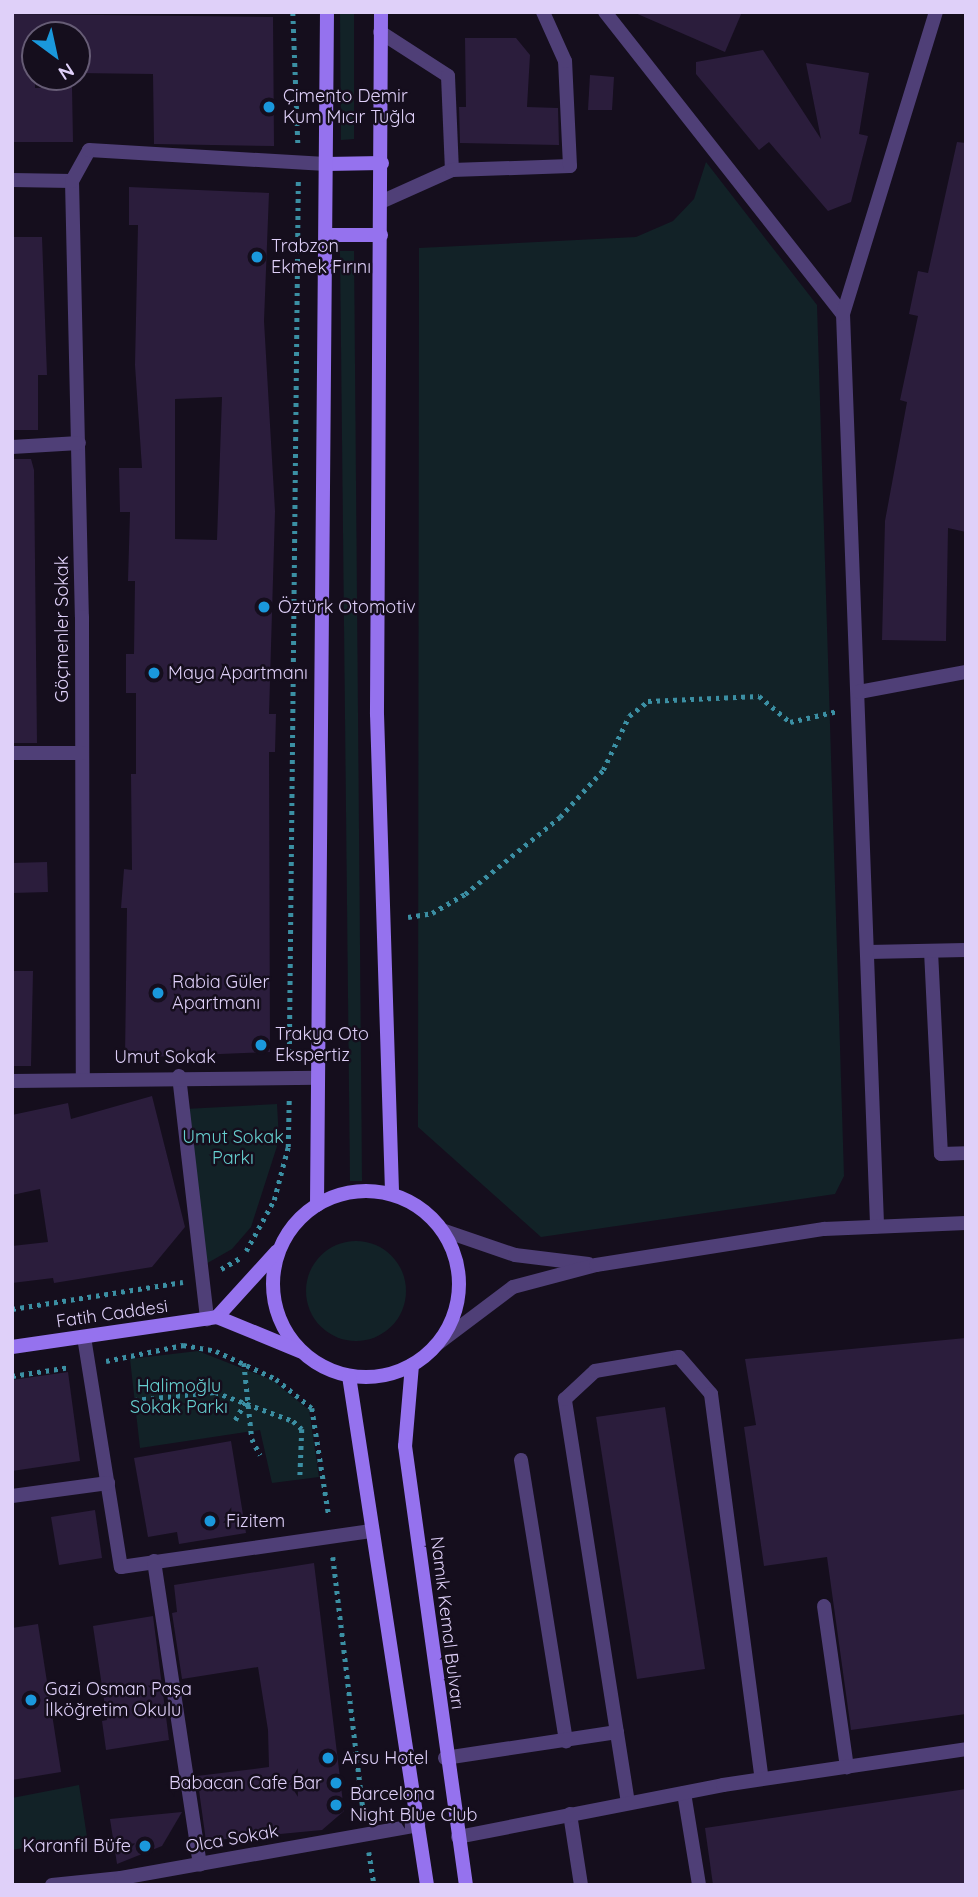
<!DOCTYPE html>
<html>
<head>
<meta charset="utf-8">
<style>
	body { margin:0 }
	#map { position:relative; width:978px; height:1897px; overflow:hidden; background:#150e1d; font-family:Quicksand,sans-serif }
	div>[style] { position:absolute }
	.green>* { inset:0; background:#122227 }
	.round { border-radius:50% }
	.building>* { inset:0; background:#2b1d3c }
	.path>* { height:4.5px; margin-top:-2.25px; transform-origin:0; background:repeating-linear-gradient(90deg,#3b8fa3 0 3.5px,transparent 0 8.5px) }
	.lane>* { height:14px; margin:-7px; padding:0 7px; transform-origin:7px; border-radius:7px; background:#4f3f77 }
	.street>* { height:14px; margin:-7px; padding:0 7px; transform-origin:7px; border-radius:7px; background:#4f3f77 }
	.secondary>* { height:14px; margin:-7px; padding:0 7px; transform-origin:7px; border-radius:7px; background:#9572ee }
	.secondary>.ring { margin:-7px; padding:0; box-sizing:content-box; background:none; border:14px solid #9572ee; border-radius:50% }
	.dots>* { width:19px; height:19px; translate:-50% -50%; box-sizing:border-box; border:4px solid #150e1d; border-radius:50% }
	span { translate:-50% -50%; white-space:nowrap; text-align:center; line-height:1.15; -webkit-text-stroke:5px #150e1d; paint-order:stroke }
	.poi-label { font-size:18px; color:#dfd0f9 }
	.left { translate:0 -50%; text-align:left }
	.right { translate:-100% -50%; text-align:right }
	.street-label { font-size:18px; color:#dfd0f9 }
	.park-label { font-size:18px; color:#66d0d0 }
	.frame { position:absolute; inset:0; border:14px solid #dfd0f9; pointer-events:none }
	.north { position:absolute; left:21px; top:21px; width:70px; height:70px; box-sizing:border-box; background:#150e1d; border:2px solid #665c75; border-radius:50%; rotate:147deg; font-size:19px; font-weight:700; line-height:28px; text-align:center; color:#dfd0f9 }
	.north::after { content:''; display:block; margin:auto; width:24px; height:32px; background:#1a98dc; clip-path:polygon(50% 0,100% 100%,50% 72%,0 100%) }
</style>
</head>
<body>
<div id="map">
	<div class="green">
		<i style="clip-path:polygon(340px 12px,354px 12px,354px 139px,341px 140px)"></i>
		<i style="clip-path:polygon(706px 162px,817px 305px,844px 1176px,835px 1194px,541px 1237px,418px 1127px,419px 248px,636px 237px,673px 221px,694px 199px)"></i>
		<i style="clip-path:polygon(340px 251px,354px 251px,362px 1181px,350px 1181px)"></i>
		<i style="clip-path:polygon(277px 1104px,279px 1140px,251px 1227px,232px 1249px,204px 1265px,185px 1109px)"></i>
		<i class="round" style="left:306px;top:1241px;width:100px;height:100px"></i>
		<i style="clip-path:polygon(198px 1351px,272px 1380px,309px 1410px,319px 1477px,272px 1483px,260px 1430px,140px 1448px,130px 1359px)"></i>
		<i style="clip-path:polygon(79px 1785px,87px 1837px,12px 1850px,12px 1798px)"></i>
	</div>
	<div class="building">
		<i style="clip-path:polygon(633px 12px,742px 12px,725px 52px)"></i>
		<i style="clip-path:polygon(12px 14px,273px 17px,274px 146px,154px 144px,153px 74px,77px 73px,77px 35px,35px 35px,35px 88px,72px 87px,73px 142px,12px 142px)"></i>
		<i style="clip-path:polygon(465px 38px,516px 38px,530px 55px,527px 107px,558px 108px,559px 145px,460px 143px,459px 107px,466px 107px)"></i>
		<i style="clip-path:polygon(763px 50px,821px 139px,806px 63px,869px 73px,859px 134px,868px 136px,851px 202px,828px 211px,769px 142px,759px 150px,696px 74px,696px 62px)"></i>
		<i style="clip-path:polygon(590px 75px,614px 77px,612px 110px,588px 110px)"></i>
		<i style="clip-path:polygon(957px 142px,966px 143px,966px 532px,948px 528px,946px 641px,882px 640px,885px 521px,907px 402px,900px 400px,918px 316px,909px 314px,918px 271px,928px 273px)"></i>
		<i style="clip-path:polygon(evenodd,129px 187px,269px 193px,264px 321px,275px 511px,269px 714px,276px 714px,275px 752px,269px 752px,270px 1052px,125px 1058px,127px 908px,121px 908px,124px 869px,132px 870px,131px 774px,136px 774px,136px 693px,126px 693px,126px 654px,134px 654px,135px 581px,128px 581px,130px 512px,120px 512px,119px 468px,142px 468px,135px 365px,138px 225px,129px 225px,129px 187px,222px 397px,217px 540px,175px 539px,175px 399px,222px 397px)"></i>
		<i style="clip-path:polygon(12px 237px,42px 237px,47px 375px,38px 375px,38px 430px,12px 430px)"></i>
		<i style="clip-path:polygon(12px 459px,31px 459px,34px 470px,37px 743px,12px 743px)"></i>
		<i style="clip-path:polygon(47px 862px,48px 892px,12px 893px,12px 863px)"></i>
		<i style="clip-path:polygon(12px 971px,33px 971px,31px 1066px,12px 1066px)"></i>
		<i style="clip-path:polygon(152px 1096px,185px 1227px,152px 1267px,54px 1283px,53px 1278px,12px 1283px,12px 1246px,48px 1242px,40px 1189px,12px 1195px,12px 1115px,68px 1103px,71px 1119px)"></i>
		<i style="clip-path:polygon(966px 1338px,966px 1714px,851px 1730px,827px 1557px,764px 1566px,744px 1427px,756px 1425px,745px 1359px)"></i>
		<i style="clip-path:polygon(68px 1372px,80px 1461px,12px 1471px,12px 1380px)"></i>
		<i style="clip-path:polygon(665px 1407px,705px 1669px,637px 1679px,596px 1417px)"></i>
		<i style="clip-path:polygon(231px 1441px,246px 1533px,179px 1544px,177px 1532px,148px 1537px,134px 1458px)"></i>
		<i style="clip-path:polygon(95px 1510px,102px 1558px,59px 1565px,51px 1517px)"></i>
		<i style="clip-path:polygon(314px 1563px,344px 1811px,322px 1830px,206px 1841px,197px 1776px,269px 1767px,268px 1730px,258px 1667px,182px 1679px,172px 1613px,177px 1612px,174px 1585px)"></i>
		<i style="clip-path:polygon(153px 1616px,169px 1740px,106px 1750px,102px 1721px,107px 1720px,93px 1626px)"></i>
		<i style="clip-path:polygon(38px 1624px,61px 1772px,12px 1780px,12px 1628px)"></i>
		<i style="clip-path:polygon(966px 1789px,966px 1885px,713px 1885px,705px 1828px)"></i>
		<i style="clip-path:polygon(182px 1812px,162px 1846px,117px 1864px,110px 1819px)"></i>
	</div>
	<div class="path">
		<i style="left:293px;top:12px;width:132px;rotate:87.8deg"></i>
		<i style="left:408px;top:917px;width:24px;rotate:-9deg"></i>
		<i style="left:432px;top:913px;width:38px;rotate:-30deg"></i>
		<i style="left:465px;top:894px;width:122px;rotate:-39deg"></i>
		<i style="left:560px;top:817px;width:64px;rotate:-47.5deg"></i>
		<i style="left:603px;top:770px;width:60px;rotate:-64.3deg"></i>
		<i style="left:629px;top:716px;width:24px;rotate:-38deg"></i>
		<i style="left:648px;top:701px;width:111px;rotate:-2.6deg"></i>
		<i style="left:759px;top:696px;width:40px;rotate:40deg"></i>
		<i style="left:790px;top:722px;width:49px;rotate:-12.9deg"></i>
		<i style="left:289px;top:1061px;width:880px;rotate:-89.41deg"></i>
		<i style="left:246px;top:1251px;width:58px;rotate:-61.2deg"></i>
		<i style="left:274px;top:1200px;width:55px;rotate:-75.2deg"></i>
		<i style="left:288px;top:1147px;width:49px;rotate:-88.8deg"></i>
		<i style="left:221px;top:1269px;width:22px;rotate:-30deg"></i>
		<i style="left:12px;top:1309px;width:173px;rotate:-9deg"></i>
		<i style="left:106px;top:1361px;width:79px;rotate:-11.7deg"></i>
		<i style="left:183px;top:1345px;width:34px;rotate:10deg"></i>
		<i style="left:216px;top:1351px;width:66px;rotate:25deg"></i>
		<i style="left:276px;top:1379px;width:46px;rotate:38.9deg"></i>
		<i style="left:312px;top:1408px;width:110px;rotate:81.1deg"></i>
		<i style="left:244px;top:1363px;width:76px;rotate:84deg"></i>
		<i style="left:252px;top:1439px;width:18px;rotate:63deg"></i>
		<i style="left:12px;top:1376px;width:59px;rotate:-8.8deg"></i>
		<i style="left:134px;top:1400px;width:81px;rotate:-5.6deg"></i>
		<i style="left:215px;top:1392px;width:83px;rotate:20.4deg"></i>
		<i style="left:293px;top:1421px;width:12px;rotate:42deg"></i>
		<i style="left:302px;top:1429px;width:50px;rotate:92.3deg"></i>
		<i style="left:235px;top:1420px;width:22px;rotate:-60deg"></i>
		<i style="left:333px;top:1557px;width:261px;rotate:83.2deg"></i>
		<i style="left:369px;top:1852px;width:33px;rotate:81deg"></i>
	</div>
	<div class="lane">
		<i style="left:380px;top:32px;width:81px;rotate:32.9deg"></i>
		<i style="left:448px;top:76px;width:94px;rotate:87.6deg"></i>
		<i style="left:452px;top:170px;width:76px;rotate:155.8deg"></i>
		<i style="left:452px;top:170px;width:118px;rotate:-1.9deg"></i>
		<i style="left:570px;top:166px;width:105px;rotate:-92.7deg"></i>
		<i style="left:565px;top:61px;width:54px;rotate:-114.2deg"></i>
		<i style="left:931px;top:951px;width:203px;rotate:87.2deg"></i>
		<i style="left:941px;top:1154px;width:25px;rotate:-2deg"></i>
		<i style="left:868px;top:952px;width:98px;rotate:-1.2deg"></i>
		<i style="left:521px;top:1460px;width:285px;rotate:80.9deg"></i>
		<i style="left:824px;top:1606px;width:163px;rotate:81.9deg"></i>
		<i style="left:445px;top:1758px;width:174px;rotate:-8.6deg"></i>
		<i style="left:684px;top:1793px;width:93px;rotate:80.7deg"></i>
		<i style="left:628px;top:1803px;width:409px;rotate:-98.9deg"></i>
		<i style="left:565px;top:1399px;width:41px;rotate:-43deg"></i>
		<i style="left:595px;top:1371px;width:85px;rotate:-9.5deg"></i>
		<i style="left:679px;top:1357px;width:49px;rotate:49.1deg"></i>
		<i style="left:711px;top:1394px;width:388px;rotate:82.5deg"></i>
		<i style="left:570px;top:1814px;width:72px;rotate:81.2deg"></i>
		<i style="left:458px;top:1837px;width:270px;rotate:-11.1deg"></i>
		<i style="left:723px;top:1785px;width:246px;rotate:-8.4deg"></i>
	</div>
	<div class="street">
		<i style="left:605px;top:12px;width:385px;rotate:51.8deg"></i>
		<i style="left:843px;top:314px;width:913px;rotate:87.86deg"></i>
		<i style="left:12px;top:180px;width:60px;rotate:1deg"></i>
		<i style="left:72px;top:181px;width:436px;rotate:88.7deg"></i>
		<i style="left:82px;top:617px;width:460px;rotate:89.9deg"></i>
		<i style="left:72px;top:181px;width:35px;rotate:-61deg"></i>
		<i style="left:89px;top:150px;width:237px;rotate:3.4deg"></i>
		<i style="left:843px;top:314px;width:316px;rotate:-72.9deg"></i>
		<i style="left:12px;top:447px;width:67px;rotate:-3.4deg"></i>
		<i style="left:859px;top:692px;width:109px;rotate:-10.6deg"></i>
		<i style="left:12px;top:753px;width:70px"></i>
		<i style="left:179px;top:1076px;width:245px;rotate:83.4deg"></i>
		<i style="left:12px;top:1081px;width:306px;rotate:-0.6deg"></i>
		<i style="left:442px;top:1230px;width:77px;rotate:18.9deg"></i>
		<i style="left:515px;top:1255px;width:74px;rotate:7deg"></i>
		<i style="left:84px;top:1337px;width:233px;rotate:80.9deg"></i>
		<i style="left:121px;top:1567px;width:254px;rotate:-8.2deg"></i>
		<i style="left:436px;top:1345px;width:96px;rotate:-37deg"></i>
		<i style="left:513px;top:1287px;width:86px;rotate:-14.8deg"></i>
		<i style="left:596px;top:1265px;width:231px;rotate:-9deg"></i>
		<i style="left:824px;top:1229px;width:142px;rotate:-2.4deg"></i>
		<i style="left:12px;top:1496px;width:97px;rotate:-7.7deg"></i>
		<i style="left:154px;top:1561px;width:307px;rotate:81.4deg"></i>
		<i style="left:52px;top:1885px;width:69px;rotate:-5.8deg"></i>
		<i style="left:121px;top:1878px;width:302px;rotate:-10.1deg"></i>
	</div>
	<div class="secondary">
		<i style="left:381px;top:12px;width:702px;rotate:90.33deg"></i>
		<i style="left:377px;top:714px;width:480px;rotate:88.2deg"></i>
		<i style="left:326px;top:164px;width:56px;rotate:-1deg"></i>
		<i style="left:327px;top:235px;width:54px"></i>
		<i class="ring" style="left:273px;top:1191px;width:172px;height:172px"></i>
		<i style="left:317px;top:1205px;width:1193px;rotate:-89.52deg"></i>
		<i style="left:217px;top:1317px;width:89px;rotate:-47.7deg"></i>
		<i style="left:217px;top:1317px;width:90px;rotate:22.3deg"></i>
		<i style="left:12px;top:1347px;width:207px;rotate:-8.3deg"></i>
		<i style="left:412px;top:1365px;width:81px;rotate:94.9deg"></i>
		<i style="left:405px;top:1446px;width:443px;rotate:82.1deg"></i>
		<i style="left:349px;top:1376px;width:515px;rotate:81.29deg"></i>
	</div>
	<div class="dots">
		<i style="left:269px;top:107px;background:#1a98dc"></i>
		<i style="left:257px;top:257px;background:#1a98dc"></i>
		<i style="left:264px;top:607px;background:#1a98dc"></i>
		<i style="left:154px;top:673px;background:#1a98dc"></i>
		<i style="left:158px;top:993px;background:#1a98dc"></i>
		<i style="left:261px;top:1045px;background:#1a98dc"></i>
		<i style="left:210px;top:1521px;background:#1a98dc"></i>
		<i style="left:31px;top:1700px;background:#1a98dc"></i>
		<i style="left:328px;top:1758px;background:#1a98dc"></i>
		<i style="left:336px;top:1783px;background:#1a98dc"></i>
		<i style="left:336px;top:1805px;background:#1a98dc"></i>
		<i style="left:145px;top:1846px;background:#1a98dc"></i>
	</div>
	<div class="poi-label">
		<span class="left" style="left:283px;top:107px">Çimento Demir<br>Kum Mıcır Tuğla</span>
		<span class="left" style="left:271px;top:257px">Trabzon<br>Ekmek Fırını</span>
		<span class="left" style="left:278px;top:607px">Öztürk Otomotiv</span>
		<span class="left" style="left:168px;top:673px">Maya Apartmanı</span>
		<span class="left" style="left:172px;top:993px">Rabia Güler<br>Apartmanı</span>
		<span class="left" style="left:275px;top:1045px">Trakya Oto<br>Ekspertiz</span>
		<span class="left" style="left:226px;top:1521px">Fizitem</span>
		<span class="left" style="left:45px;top:1700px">Gazi Osman Paşa<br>İlköğretim Okulu</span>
		<span class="left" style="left:342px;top:1758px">Arsu Hotel</span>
		<span class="right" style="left:322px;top:1783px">Babacan Cafe Bar</span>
		<span class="left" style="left:350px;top:1805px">Barcelona<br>Night Blue Club</span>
		<span class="right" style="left:131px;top:1846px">Karanfil Büfe</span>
	</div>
	<div class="street-label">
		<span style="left:62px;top:629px;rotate:-90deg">Göçmenler Sokak</span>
		<span style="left:165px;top:1057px">Umut Sokak</span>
		<span style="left:112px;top:1314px;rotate:-8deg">Fatih Caddesi</span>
		<span style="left:447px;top:1623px;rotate:83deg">Namık Kemal Bulvarı</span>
		<span style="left:232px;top:1839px;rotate:-10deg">Olca Sokak</span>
	</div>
	<div class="park-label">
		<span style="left:233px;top:1148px">Umut Sokak<br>Parkı</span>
		<span style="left:179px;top:1397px">Halimoğlu<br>Sokak Parkı</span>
	</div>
	<div class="frame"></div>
	<div class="north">N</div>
</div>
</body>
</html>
